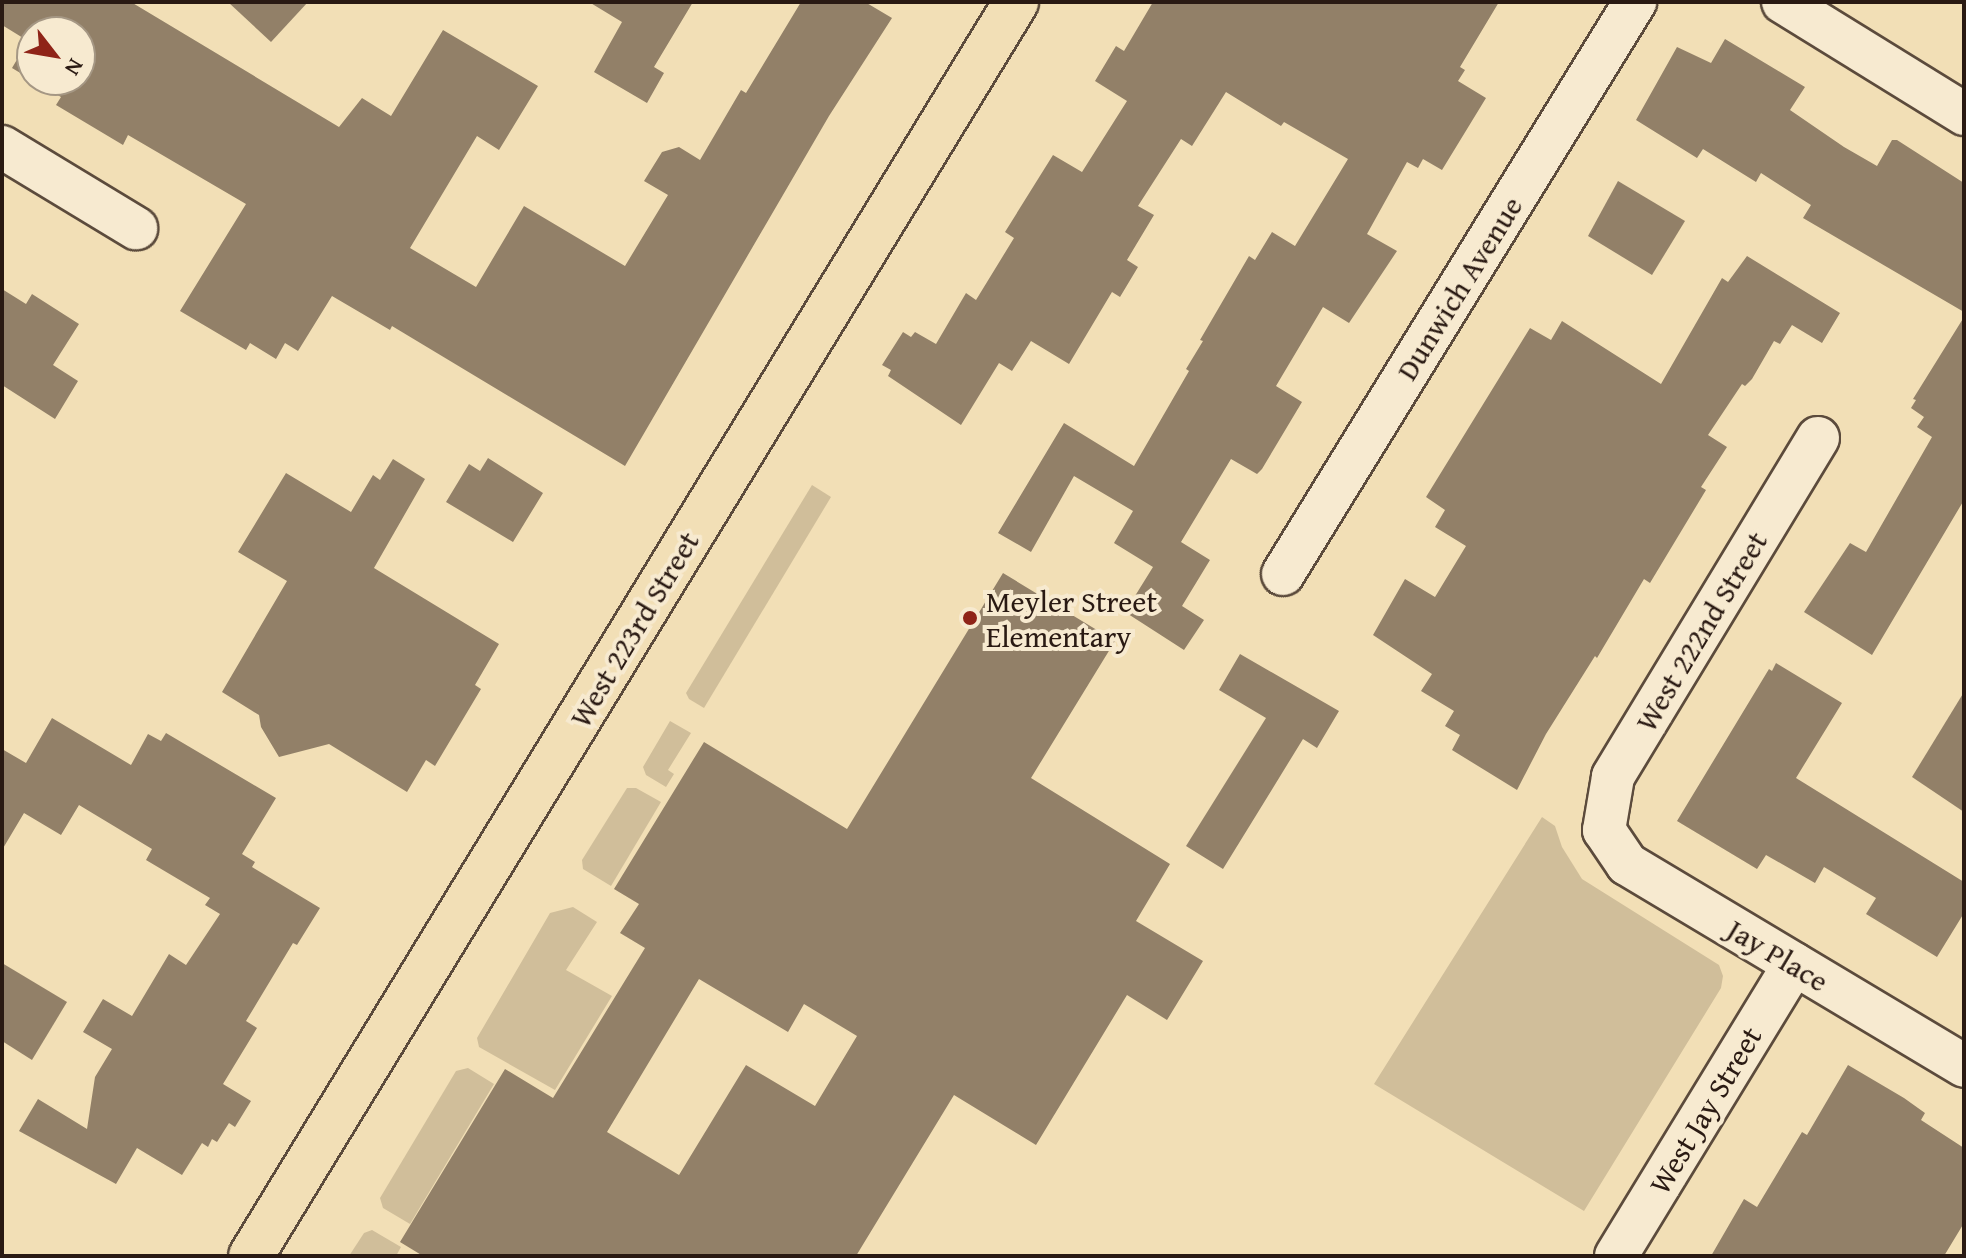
<!DOCTYPE html>
<html>
<head>
<meta charset="utf-8">
<style>
	body { margin:0 }
	#map { position:relative; width:1966px; height:1258px; overflow:hidden; background:#f2dfb6; font-family:"Gentium Book Plus",serif }
	div>[style] { position:absolute }
	.green>* { inset:0; background:#d0be9a }
	.building>* { inset:0; background:#928068 }
	.roads { filter:drop-shadow(2px 0 #5c4b3c) drop-shadow(-2px 0 #5c4b3c) drop-shadow(0 2px #5c4b3c) drop-shadow(0 -2px #5c4b3c) }
	.minor>* { height:42px; margin:-21px; padding:0 21px; transform-origin:21px; border-radius:21px; background:#f7ead0 }
	.major>* { height:44px; margin:-22px; padding:0 22px; transform-origin:22px; border-radius:22px; background:#f2dfb6 }
	.dots>* { width:22px; height:22px; translate:-50% -50%; box-sizing:border-box; border:4px solid #f7ead0; border-radius:50% }
	span { translate:-50% -50%; white-space:nowrap; text-align:center; line-height:1.15; -webkit-text-stroke:8px #f7ead0; paint-order:stroke }
	.street-label { font-size:30px; color:#2a1a13 }
	.poi-label { font-size:30px; color:#2a1a13 }
	.left { translate:0 -50%; text-align:left }
	.frame { position:absolute; inset:0; border:4px solid #2a1a13; pointer-events:none }
	.north { position:absolute; left:16px; top:16px; width:80px; height:80px; box-sizing:border-box; background:#f7ead0; border:2px solid #a59784; border-radius:50%; rotate:121deg; font-size:22px; font-weight:700; line-height:32px; text-align:center; color:#2a1a13 }
	.north::after { content:''; display:block; margin:auto; width:28px; height:36px; background:#8f2418; clip-path:polygon(50% 0,100% 100%,50% 72%,0 100%) }
</style>
</head>
<body>
<div id="map">
	<div class="green">
		<i style="clip-path:polygon(812px 485px,831px 497px,704px 708px,689px 699px,686px 693px)"></i>
		<i style="clip-path:polygon(670px 721px,691px 733px,668px 770px,674px 774px,666px 787px,646px 775px,643px 767px)"></i>
		<i style="clip-path:polygon(627px 788px,636px 788px,661px 802px,611px 886px,583px 869px,582px 860px)"></i>
		<i style="clip-path:polygon(1542px 817px,1555px 826px,1562px 847px,1582px 879px,1719px 965px,1723px 976px,1721px 988px,1584px 1211px,1374px 1084px)"></i>
		<i style="clip-path:polygon(573px 907px,597px 922px,566px 970px,612px 996px,555px 1090px,479px 1047px,477px 1038px,550px 913px)"></i>
		<i style="clip-path:polygon(468px 1068px,494px 1084px,410px 1224px,383px 1208px,380px 1198px,456px 1071px)"></i>
		<i style="clip-path:polygon(372px 1230px,401px 1247px,396px 1256px,349px 1256px,364px 1233px)"></i>
	</div>
	<div class="building">
		<i style="clip-path:polygon(2px 2px,131px 2px,339px 127px,362px 98px,391px 116px,443px 30px,538px 86px,499px 150px,477px 136px,410px 248px,476px 287px,524px 206px,625px 266px,668px 195px,644px 181px,662px 152px,679px 147px,700px 160px,741px 90px,746px 93px,801px 2px,865px 2px,892px 18px,829px 116px,625px 466px,392px 326px,390px 330px,332px 296px,298px 351px,285px 343px,276px 359px,250px 343px,246px 350px,180px 311px,246px 204px,128px 135px,123px 145px,56px 105px,61px 97px,32px 80px,80px 80px,80px 32px,32px 32px,32px 80px,12px 68px,28px 41px,2px 25px)"></i>
		<i style="clip-path:polygon(228px 2px,308px 2px,271px 42px)"></i>
		<i style="clip-path:polygon(589px 2px,693px 2px,654px 67px,664px 73px,647px 103px,594px 72px,622px 22px)"></i>
		<i style="clip-path:polygon(1153px 2px,1499px 2px,1460px 67px,1465px 70px,1458px 81px,1486px 98px,1442px 170px,1423px 159px,1418px 168px,1407px 162px,1367px 234px,1397px 251px,1349px 323px,1323px 307px,1276px 386px,1302px 402px,1262px 469px,1257px 474px,1231px 459px,1181px 542px,1210px 560px,1182px 606px,1204px 620px,1184px 650px,1125px 612px,1153px 567px,1114px 543px,1133px 511px,1074px 476px,1031px 552px,998px 533px,1064px 423px,1134px 466px,1189px 371px,1186px 369px,1203px 341px,1200px 340px,1249px 256px,1255px 260px,1272px 232px,1295px 246px,1348px 159px,1284px 122px,1281px 126px,1226px 92px,1192px 146px,1181px 139px,1138px 206px,1154px 215px,1127px 260px,1138px 267px,1120px 297px,1112px 292px,1069px 364px,1031px 341px,1012px 371px,999px 363px,961px 425px,888px 376px,891px 370px,882px 365px,903px 332px,911px 337px,915px 332px,936px 344px,966px 293px,976px 300px,1014px 238px,1005px 232px,1053px 155px,1082px 172px,1127px 101px,1095px 81px,1116px 46px,1124px 51px)"></i>
		<i style="clip-path:polygon(1725px 39px,1805px 87px,1790px 110px,1844px 147px,1877px 166px,1892px 140px,1897px 140px,1964px 183px,1964px 312px,1803px 218px,1811px 205px,1761px 173px,1756px 182px,1703px 149px,1697px 158px,1636px 120px,1677px 47px,1711px 63px)"></i>
		<i style="clip-path:polygon(1618px 181px,1685px 221px,1652px 275px,1588px 236px)"></i>
		<i style="clip-path:polygon(1747px 256px,1840px 313px,1822px 343px,1792px 325px,1780px 344px,1774px 341px,1752px 379px,1745px 386px,1742px 384px,1708px 435px,1727px 447px,1701px 487px,1706px 490px,1650px 583px,1644px 579px,1597px 658px,1595px 656px,1546px 734px,1517px 790px,1452px 750px,1460px 735px,1445px 726px,1454px 711px,1421px 691px,1432px 674px,1373px 635px,1405px 579px,1435px 597px,1466px 546px,1435px 527px,1445px 510px,1426px 497px,1530px 328px,1551px 340px,1562px 321px,1661px 384px,1722px 278px,1728px 282px)"></i>
		<i style="clip-path:polygon(2px 289px,26px 304px,32px 294px,79px 324px,53px 365px,78px 381px,55px 419px,2px 385px)"></i>
		<i style="clip-path:polygon(1964px 317px,1964px 500px,1872px 655px,1804px 612px,1850px 543px,1866px 552px,1932px 437px,1917px 427px,1924px 417px,1911px 408px,1916px 400px,1913px 399px)"></i>
		<i style="clip-path:polygon(488px 458px,543px 493px,513px 542px,446px 502px,469px 464px,480px 471px)"></i>
		<i style="clip-path:polygon(393px 459px,425px 479px,374px 568px,499px 644px,475px 685px,481px 689px,435px 766px,426px 760px,407px 792px,329px 744px,279px 757px,261px 727px,259px 715px,222px 692px,287px 581px,238px 552px,286px 473px,351px 512px,373px 475px,380px 480px)"></i>
		<i style="clip-path:polygon(evenodd,1003px 573px,1115px 641px,1031px 778px,1170px 864px,1136px 921px,1203px 961px,1167px 1020px,1127px 995px,1036px 1145px,954px 1095px,856px 1256px,423px 1256px,400px 1242px,505px 1069px,553px 1098px,645px 948px,620px 933px,639px 904px,614px 889px,704px 742px,847px 829px,1003px 573px,699px 979px,788px 1032px,804px 1004px,857px 1036px,815px 1106px,746px 1065px,679px 1175px,607px 1132px,699px 979px)"></i>
		<i style="clip-path:polygon(1240px 654px,1339px 711px,1317px 748px,1303px 739px,1223px 869px,1186px 846px,1266px 718px,1219px 690px)"></i>
		<i style="clip-path:polygon(1776px 663px,1842px 703px,1796px 778px,1964px 882px,1964px 913px,1937px 957px,1866px 914px,1876px 898px,1824px 867px,1815px 883px,1766px 855px,1757px 869px,1677px 821px,1769px 669px,1772px 671px)"></i>
		<i style="clip-path:polygon(1964px 692px,1964px 812px,1912px 777px)"></i>
		<i style="clip-path:polygon(52px 718px,131px 765px,148px 734px,161px 741px,166px 733px,276px 798px,242px 854px,255px 862px,252px 867px,320px 908px,297px 945px,293px 943px,246px 1021px,257px 1028px,223px 1084px,251px 1101px,235px 1127px,229px 1123px,217px 1142px,212px 1139px,208px 1147px,202px 1143px,182px 1175px,137px 1148px,116px 1184px,19px 1131px,38px 1099px,87px 1129px,95px 1077px,112px 1049px,83px 1032px,103px 999px,132px 1016px,169px 954px,186px 965px,220px 914px,205px 905px,210px 898px,146px 860px,152px 849px,79px 805px,61px 835px,24px 813px,2px 850px,2px 749px,26px 763px)"></i>
		<i style="clip-path:polygon(2px 963px,67px 1002px,32px 1060px,2px 1041px)"></i>
		<i style="clip-path:polygon(1848px 1065px,1904px 1098px,1925px 1113px,1921px 1120px,1964px 1148px,1964px 1223px,1944px 1256px,1711px 1256px,1744px 1199px,1757px 1207px,1802px 1132px,1807px 1135px)"></i>
	</div>
	<div class="roads">
		<div class="minor">
			<i style="left:1783px;top:2px;width:213px;rotate:31.7deg"></i>
			<i style="left:2px;top:147px;width:157px;rotate:31.2deg"></i>
			<i style="left:1818px;top:438px;width:396px;rotate:121.2deg"></i>
			<i style="left:1613px;top:777px;width:54px;rotate:99.6deg"></i>
			<i style="left:1604px;top:830px;width:41px;rotate:55.9deg"></i>
			<i style="left:1627px;top:864px;width:393px;rotate:30.9deg"></i>
			<i style="left:1283px;top:574px;width:672px;rotate:-58.39deg"></i>
			<i style="left:1616px;top:1256px;width:342px;rotate:-58.6deg"></i>
		</div>
		<div class="major">
			<i style="left:251px;top:1256px;width:1469px;rotate:-58.61deg"></i>
		</div>
	</div>
	<div class="dots">
		<i style="left:970px;top:618px;background:#8f2418"></i>
	</div>
	<div class="street-label">
		<span style="left:1459px;top:288px;rotate:-58deg">Dunwich Avenue</span>
		<span style="left:634px;top:629px;rotate:-59deg">West 223rd Street</span>
		<span style="left:1701px;top:631px;rotate:-59deg">West 222nd Street</span>
		<span style="left:1778px;top:955px;rotate:31deg">Jay Place</span>
		<span style="left:1705px;top:1110px;rotate:-59deg">West Jay Street</span>
	</div>
	<div class="poi-label">
		<span class="left" style="left:986px;top:618px">Meyler Street<br>Elementary</span>
	</div>
	<div class="frame"></div>
	<div class="north">N</div>
</div>
</body>
</html>
